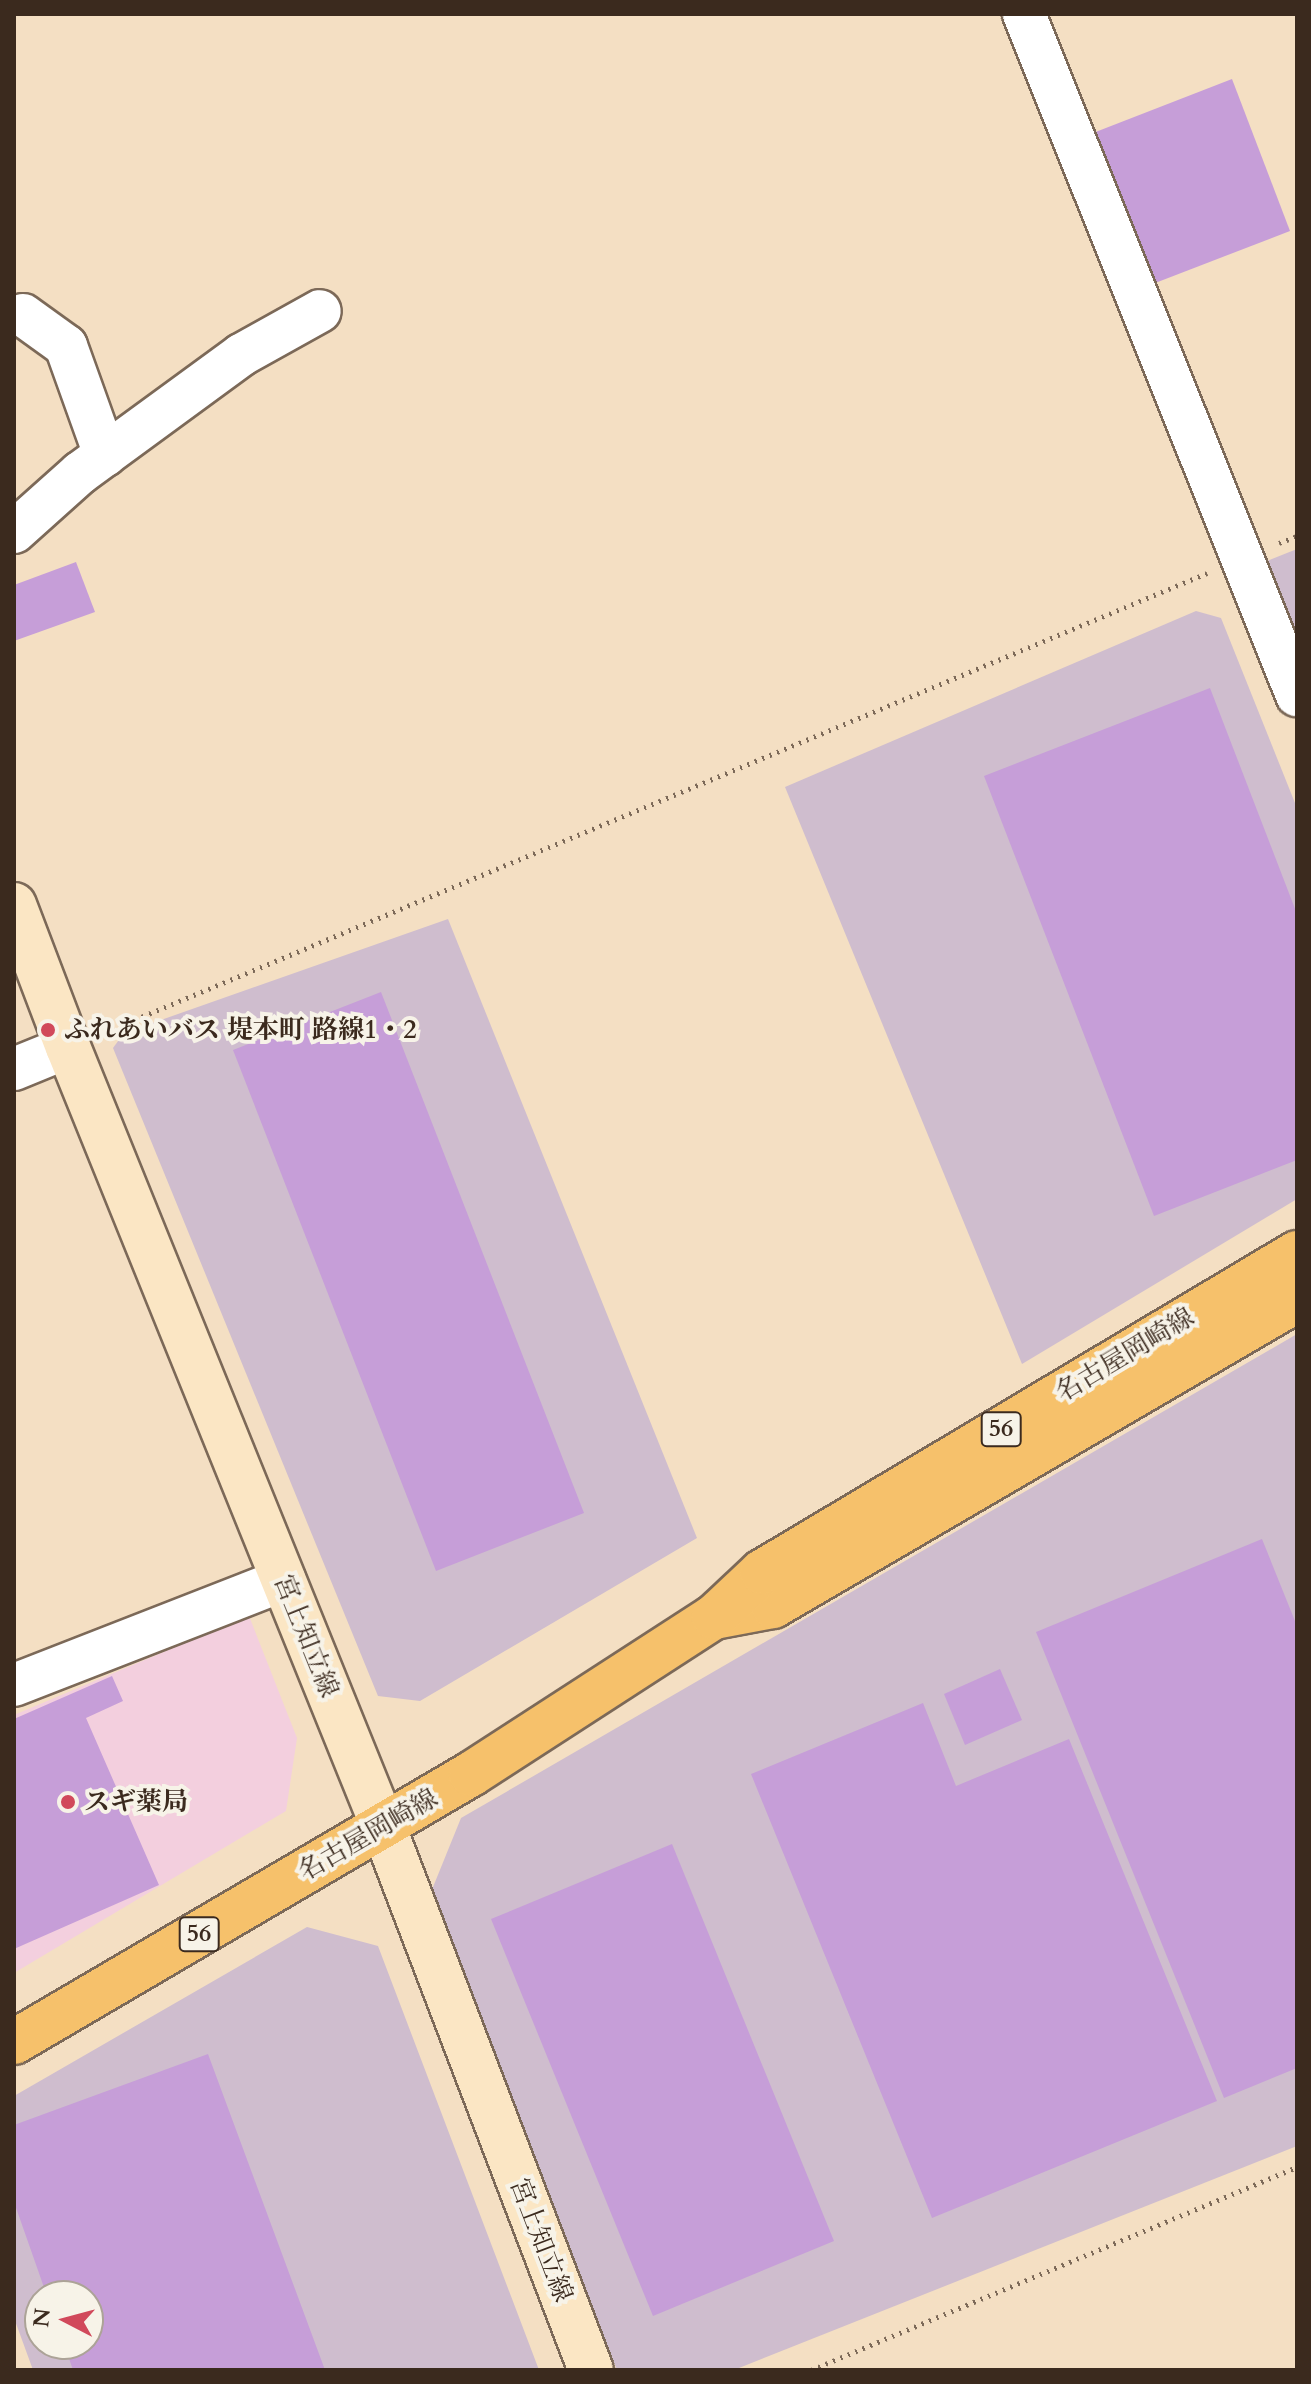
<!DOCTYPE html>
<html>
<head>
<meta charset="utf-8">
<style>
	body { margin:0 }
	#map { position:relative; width:1311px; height:2384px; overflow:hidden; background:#f4dfc3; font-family:Cardo,"Noto Serif JP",serif }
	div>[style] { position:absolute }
	.built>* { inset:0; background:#f3cfde }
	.industrial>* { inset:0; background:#cfbdce }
	.building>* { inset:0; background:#c69ed8 }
	.path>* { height:5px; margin-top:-2.5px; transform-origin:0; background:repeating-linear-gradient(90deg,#7c6958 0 2px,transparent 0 8px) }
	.roads { filter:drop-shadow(2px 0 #7c6958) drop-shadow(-2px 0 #7c6958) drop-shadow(0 2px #7c6958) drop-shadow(0 -2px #7c6958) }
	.minor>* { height:42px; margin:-21px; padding:0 21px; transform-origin:21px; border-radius:21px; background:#fff }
	.secondary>* { height:44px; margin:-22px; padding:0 22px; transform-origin:22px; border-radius:22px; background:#fbe6c4 }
	.primary>* { height:44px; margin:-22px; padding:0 22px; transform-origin:22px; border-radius:22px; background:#f6c16b }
	.dots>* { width:22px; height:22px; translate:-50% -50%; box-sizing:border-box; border:4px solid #f7f3e8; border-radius:50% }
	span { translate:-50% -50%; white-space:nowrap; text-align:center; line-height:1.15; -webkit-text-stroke:8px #f7f3e8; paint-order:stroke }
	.shield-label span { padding:2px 6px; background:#f7f3e8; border:2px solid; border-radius:6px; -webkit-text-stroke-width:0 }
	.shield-label { font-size:24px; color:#3b2a1e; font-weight:700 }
	.poi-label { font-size:26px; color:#3b2a1e; font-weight:700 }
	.left { translate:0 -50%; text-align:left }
	.street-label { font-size:26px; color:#3b2a1e }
	.frame { position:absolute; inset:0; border:16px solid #3b2a1e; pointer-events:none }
	.north { position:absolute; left:24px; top:2280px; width:80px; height:80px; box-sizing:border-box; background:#f7f3e8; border:2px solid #aca397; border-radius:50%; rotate:276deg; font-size:22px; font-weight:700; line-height:32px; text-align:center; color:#3b2a1e }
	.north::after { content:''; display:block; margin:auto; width:28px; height:36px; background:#d1495b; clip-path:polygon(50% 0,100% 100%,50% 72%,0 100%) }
</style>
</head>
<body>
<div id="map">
	<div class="built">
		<i style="clip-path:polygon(249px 1616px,297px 1738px,286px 1811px,14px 1973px,14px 1715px)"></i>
	</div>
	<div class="industrial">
		<i style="clip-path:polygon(1297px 549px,1297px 667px,1260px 576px,1267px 561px)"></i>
		<i style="clip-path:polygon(1196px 611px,1221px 618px,1297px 808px,1297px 1199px,1022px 1364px,785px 787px)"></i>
		<i style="clip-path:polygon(448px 919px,697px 1538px,420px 1701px,378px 1696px,113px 1048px,124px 1033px)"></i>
		<i style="clip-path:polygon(1297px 1334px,1297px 2146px,734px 2370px,617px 2370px,431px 1892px,461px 1818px)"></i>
		<i style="clip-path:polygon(evenodd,307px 1927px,378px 1946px,539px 2370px,33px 2370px,14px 2318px,14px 2096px,307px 1927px,40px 2296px,88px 2296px,88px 2344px,40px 2344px,40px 2296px)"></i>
	</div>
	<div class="building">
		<i style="clip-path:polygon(1232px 79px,1290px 231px,1150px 285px,1093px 133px)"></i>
		<i style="clip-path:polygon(76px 562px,95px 612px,14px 641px,14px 585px)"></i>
		<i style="clip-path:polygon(1210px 688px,1297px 914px,1297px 1160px,1154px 1216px,984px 776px)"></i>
		<i style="clip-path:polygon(381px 992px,584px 1513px,436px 1571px,233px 1050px)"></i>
		<i style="clip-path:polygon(1262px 1539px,1297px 1626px,1297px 2068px,1224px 2098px,1036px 1632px)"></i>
		<i style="clip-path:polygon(1000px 1669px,1022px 1720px,965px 1745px,944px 1694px)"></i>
		<i style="clip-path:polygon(112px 1676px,123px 1701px,86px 1718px,159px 1885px,14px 1949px,14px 1719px)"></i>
		<i style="clip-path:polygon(923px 1703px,956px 1786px,1069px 1739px,1217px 2101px,932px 2218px,751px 1774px)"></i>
		<i style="clip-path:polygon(672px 1844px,834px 2241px,653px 2316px,491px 1919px)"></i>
		<i style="clip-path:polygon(208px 2054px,325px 2370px,73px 2370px,64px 2344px,88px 2344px,88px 2296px,47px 2296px,14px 2202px,14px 2125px)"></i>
	</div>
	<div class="path">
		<i style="left:1279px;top:543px;width:19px;rotate:-21deg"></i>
		<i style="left:105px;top:1032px;width:1194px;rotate:-22.61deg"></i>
		<i style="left:811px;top:2370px;width:527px;rotate:-22.67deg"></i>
	</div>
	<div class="roads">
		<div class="minor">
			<i style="left:1024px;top:14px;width:734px;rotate:68.16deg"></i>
			<i style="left:23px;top:315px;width:53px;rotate:35.8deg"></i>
			<i style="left:66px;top:346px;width:116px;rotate:70.3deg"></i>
			<i style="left:14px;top:532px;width:89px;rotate:-41.8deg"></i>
			<i style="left:80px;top:473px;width:200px;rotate:-36.2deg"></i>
			<i style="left:241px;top:355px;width:90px;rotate:-29.1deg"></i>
			<i style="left:14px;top:1069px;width:58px;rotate:-22.2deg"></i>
			<i style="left:14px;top:1685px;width:290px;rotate:-21.3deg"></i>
		</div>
		<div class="secondary">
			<i style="left:14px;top:905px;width:152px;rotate:69.2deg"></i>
			<i style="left:68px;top:1047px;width:840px;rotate:67.98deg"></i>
			<i style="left:383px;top:1826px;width:582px;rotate:69.08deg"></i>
		</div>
		<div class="primary">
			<i style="left:714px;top:1617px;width:60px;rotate:-10.6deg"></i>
			<i style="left:773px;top:1606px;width:607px;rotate:-30.28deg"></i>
			<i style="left:14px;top:2042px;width:530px;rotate:-30.39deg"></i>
			<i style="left:471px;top:1774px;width:289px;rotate:-32.9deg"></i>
			<i style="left:714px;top:1617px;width:66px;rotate:-43.2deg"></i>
			<i style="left:762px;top:1572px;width:623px;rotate:-30.81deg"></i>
		</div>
	</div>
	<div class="dots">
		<i style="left:48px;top:1030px;background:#d1495b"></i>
		<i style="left:68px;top:1802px;background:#d1495b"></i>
	</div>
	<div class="shield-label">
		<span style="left:1001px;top:1429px">56</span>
		<span style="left:199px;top:1934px">56</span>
	</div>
	<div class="poi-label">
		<span class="left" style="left:64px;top:1030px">ふれあいバス 堤本町 路線1・2</span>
		<span class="left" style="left:84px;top:1802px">スギ薬局</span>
	</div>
	<div class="street-label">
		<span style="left:1125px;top:1355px;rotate:-31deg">名古屋岡崎線</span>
		<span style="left:306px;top:1636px;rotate:68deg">宮上知立線</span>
		<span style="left:368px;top:1835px;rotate:-30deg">名古屋岡崎線</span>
		<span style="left:541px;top:2240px;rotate:69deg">宮上知立線</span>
	</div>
	<div class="frame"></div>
	<div class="north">N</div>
</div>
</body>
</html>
